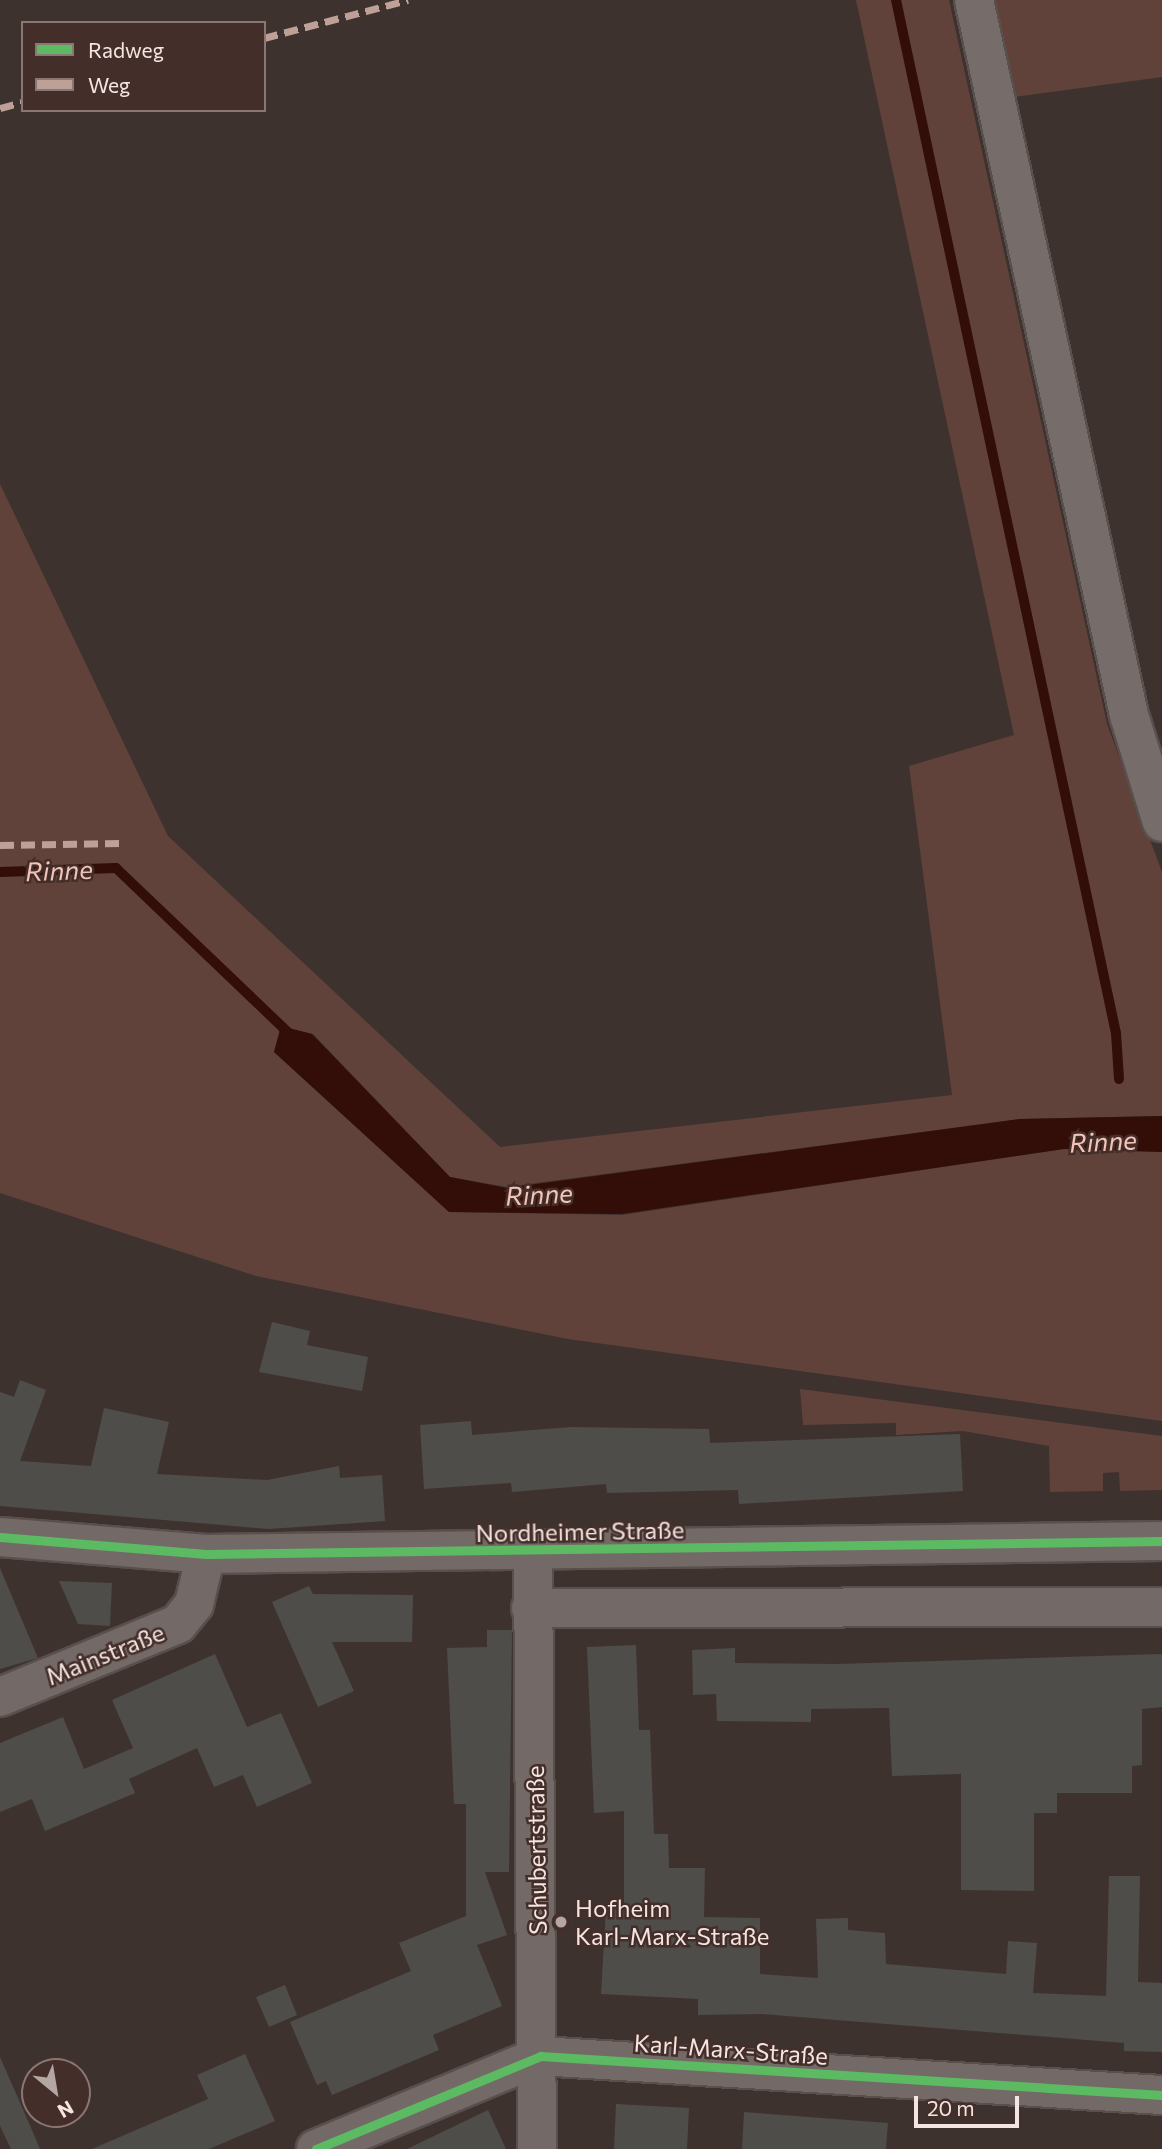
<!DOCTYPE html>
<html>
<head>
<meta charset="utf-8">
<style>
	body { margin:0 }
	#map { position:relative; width:1162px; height:2149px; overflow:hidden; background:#3e322f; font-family:Commissioner,sans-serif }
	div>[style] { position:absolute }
	.green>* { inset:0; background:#61423b }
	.water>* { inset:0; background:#330e08 }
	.stream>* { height:10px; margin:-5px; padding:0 5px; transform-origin:5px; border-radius:5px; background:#330e08 }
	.building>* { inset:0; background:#4f4d49 }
	.roads { filter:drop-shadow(2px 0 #594f4d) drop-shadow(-2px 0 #594f4d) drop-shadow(0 2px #594f4d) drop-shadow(0 -2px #594f4d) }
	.street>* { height:38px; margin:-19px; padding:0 19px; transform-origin:19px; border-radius:19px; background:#736a68 }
	.secondary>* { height:38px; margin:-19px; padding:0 19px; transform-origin:19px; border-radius:19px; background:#766c6a }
	.quiet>* { height:7px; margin-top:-3.5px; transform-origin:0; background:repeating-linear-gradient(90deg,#bda197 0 14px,transparent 0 21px) }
	.cycleway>* { height:9px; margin:-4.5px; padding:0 4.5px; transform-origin:4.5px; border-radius:4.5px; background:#5cba63 }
	.dots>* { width:19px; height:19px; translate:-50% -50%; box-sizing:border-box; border:4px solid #442e29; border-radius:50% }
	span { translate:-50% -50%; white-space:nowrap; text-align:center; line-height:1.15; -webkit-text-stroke:5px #442e29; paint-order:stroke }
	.street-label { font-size:24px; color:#f4e5e2 }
	.poi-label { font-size:24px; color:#f4e5e2 }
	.left { translate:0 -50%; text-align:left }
	.water-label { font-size:26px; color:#f5c4b9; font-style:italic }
	.legend { position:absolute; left:21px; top:21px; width:245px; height:91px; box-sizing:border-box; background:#442e29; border:2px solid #8a7773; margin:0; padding:9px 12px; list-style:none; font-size:21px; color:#f4e5e2 }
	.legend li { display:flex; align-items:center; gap:14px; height:35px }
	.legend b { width:35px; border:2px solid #8a7773 }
	.north { position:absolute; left:21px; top:2058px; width:70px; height:70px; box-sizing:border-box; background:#442e29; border:2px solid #8a7773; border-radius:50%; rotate:150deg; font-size:19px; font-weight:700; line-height:28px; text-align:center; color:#f4e5e2 }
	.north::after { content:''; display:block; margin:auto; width:24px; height:32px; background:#b4a6a3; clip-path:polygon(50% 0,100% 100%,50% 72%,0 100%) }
	.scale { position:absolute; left:914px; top:2096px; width:105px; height:32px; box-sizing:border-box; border:4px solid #f4e5e2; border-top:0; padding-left:9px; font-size:21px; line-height:24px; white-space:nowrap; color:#f4e5e2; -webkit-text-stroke:5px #442e29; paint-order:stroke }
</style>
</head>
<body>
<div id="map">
	<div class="green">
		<i style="clip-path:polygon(856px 0,949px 0,1107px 724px,1162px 872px,1162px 1116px,1019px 1119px,507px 1187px,450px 1177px,313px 1034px,281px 1027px,274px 1052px,449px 1212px,622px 1215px,1064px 1149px,1162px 1152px,1162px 1421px,568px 1339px,256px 1276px,0 1193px,0 484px,168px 836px,500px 1147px,952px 1095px,909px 766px,1014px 735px)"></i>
		<i style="clip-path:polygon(994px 0,1162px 0,1162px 77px,1014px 97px)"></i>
		<i style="clip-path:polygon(800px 1389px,1162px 1436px,1162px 1490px,1120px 1491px,1119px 1472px,1103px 1473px,1103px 1491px,1050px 1492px,1049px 1446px,963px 1431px,896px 1435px,896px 1423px,803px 1425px)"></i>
	</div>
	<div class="water">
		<i style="clip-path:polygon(281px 1026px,312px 1034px,450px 1177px,507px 1188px,1019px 1119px,1162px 1116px,1162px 1152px,1064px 1149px,622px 1214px,449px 1212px,274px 1052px)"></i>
	</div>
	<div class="stream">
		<i style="left:896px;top:0;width:1056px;rotate:77.98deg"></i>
		<i style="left:1116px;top:1033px;width:46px;rotate:86.3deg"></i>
		<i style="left:0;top:872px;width:116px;rotate:-2deg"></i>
		<i style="left:116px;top:868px;width:252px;rotate:43.7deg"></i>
	</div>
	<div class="building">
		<i style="clip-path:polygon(272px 1322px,310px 1331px,307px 1345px,368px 1357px,362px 1391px,259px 1372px)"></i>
		<i style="clip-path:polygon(20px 1380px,46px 1390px,20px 1461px,91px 1466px,104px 1408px,169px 1422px,157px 1474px,267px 1480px,339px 1466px,340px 1478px,382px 1475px,385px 1521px,269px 1529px,0 1506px,0 1392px,14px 1397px)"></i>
		<i style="clip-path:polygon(471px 1421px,472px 1435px,571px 1427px,709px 1429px,710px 1443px,960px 1434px,963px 1491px,739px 1504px,738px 1490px,607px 1493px,606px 1484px,512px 1492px,511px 1483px,424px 1489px,420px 1425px)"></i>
		<i style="clip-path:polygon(0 1568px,38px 1658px,0 1669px)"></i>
		<i style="clip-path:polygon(59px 1581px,112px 1583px,110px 1626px,78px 1624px)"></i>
		<i style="clip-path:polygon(309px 1586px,313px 1594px,413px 1595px,412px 1642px,332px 1642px,354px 1691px,318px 1707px,272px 1602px)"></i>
		<i style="clip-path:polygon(487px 1630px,512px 1630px,509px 1872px,485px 1872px,507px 1935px,477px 1945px,502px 2006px,433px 2035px,439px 2050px,332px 2095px,326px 2081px,317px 2085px,290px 2022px,411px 1971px,399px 1943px,466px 1916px,466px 1804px,454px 1804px,447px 1648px,487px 1647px)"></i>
		<i style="clip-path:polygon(636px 1645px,639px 1730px,650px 1730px,654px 1834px,668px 1834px,669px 1868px,705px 1868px,704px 1917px,760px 1918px,760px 1974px,818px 1978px,816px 1919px,848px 1918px,848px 1930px,885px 1933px,886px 1964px,1006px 1974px,1008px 1941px,1037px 1943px,1033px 1993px,1106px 1996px,1109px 1876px,1140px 1876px,1138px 1982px,1162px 1983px,1162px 2052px,1124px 2051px,1124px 2043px,761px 2014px,698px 2015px,698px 1999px,601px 1994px,606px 1909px,624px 1910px,624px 1811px,594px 1813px,587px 1647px)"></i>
		<i style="clip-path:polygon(735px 1648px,735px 1663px,837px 1664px,1162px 1654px,1162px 1707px,1142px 1709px,1142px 1765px,1132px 1766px,1132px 1793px,1057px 1793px,1057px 1813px,1034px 1813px,1034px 1891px,961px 1890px,961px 1774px,892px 1776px,889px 1708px,811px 1709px,811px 1722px,717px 1721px,716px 1694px,693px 1695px,692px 1650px)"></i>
		<i style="clip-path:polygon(215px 1654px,247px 1727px,281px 1713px,312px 1783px,257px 1807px,243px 1775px,214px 1787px,197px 1748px,129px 1779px,135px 1793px,45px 1831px,32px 1799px,0 1812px,0 1743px,63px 1717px,84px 1769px,133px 1748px,112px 1700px)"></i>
		<i style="clip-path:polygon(285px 1985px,297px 2015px,269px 2027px,256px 1997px)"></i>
		<i style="clip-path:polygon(245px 2054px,275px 2121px,209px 2149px,92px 2149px,208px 2099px,197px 2075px)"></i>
		<i style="clip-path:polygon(0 2057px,32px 2130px,40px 2149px,11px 2149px,0 2126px)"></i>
		<i style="clip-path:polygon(616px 2104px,689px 2108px,687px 2149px,614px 2149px)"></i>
		<i style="clip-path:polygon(488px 2110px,506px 2149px,407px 2149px)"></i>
		<i style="clip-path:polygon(744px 2112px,888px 2123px,886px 2149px,742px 2149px)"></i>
	</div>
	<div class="roads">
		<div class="street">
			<i style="left:0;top:1537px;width:207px;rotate:4.7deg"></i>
			<i style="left:206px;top:1554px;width:956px;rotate:-0.78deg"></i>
			<i style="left:533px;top:1552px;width:597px;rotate:89.62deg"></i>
			<i style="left:531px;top:1608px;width:631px;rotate:-0.09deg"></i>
			<i style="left:0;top:1697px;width:192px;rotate:-22.3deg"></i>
			<i style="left:178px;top:1624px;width:26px;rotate:-51deg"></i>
			<i style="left:194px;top:1604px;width:51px;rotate:-76.5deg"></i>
			<i style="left:316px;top:2149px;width:243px;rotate:-22.5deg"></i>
			<i style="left:540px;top:2056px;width:623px;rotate:3.59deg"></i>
		</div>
		<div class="secondary">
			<i style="left:974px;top:0;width:732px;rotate:77.77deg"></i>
			<i style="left:1129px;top:715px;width:112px;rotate:72.9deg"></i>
		</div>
	</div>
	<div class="quiet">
		<i style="left:264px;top:38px;width:149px;rotate:-14.8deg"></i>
		<i style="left:0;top:108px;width:24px;rotate:-15deg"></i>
		<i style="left:0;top:845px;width:121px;rotate:-0.9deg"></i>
	</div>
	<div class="cycleway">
		<i style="left:0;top:1537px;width:207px;rotate:4.7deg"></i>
		<i style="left:206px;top:1554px;width:956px;rotate:-0.78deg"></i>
		<i style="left:316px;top:2149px;width:243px;rotate:-22.5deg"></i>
		<i style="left:540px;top:2056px;width:623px;rotate:3.59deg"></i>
	</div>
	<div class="dots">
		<i style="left:561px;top:1922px;background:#b4a6a3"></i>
	</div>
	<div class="street-label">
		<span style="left:580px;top:1531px;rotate:-1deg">Nordheimer Straße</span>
		<span style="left:105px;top:1654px;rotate:-22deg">Mainstraße</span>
		<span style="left:536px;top:1850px;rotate:-91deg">Schubertstraße</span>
		<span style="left:731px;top:2049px;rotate:4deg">Karl-Marx-Straße</span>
	</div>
	<div class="poi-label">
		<span class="left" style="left:575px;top:1922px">Hofheim<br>Karl-Marx-Straße</span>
	</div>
	<div class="water-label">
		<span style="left:59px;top:870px;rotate:-2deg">Rinne</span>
		<span style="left:1103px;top:1141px;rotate:-3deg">Rinne</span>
		<span style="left:539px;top:1194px;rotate:-3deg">Rinne</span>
	</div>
	<ul class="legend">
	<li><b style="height:9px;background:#5cba63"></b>Radweg</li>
	<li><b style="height:9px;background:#bda197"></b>Weg</li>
	</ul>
	<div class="north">N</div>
	<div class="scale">20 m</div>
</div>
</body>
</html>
